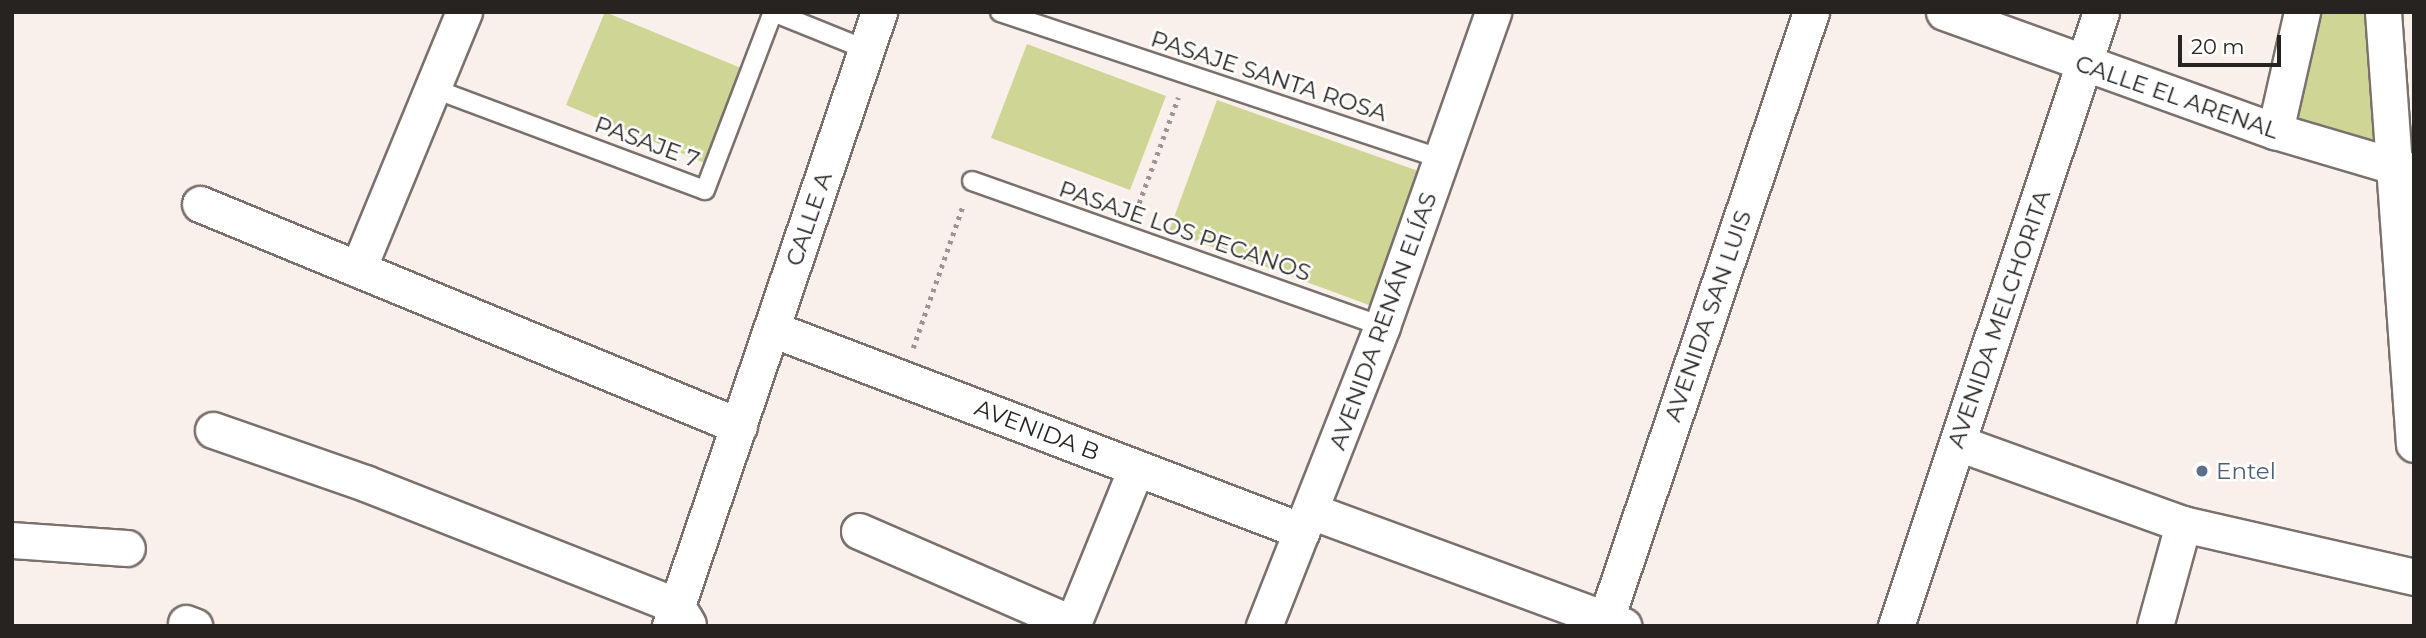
<!DOCTYPE html>
<html>
<head>
<meta charset="utf-8">
<style>
	body { margin:0 }
	#map { position:relative; width:2426px; height:638px; overflow:hidden; background:#faf0eb; font-family:Montserrat,sans-serif }
	div>[style] { position:absolute }
	.green>* { inset:0; background:#cfd595 }
	.path>* { height:4.5px; margin-top:-2.25px; transform-origin:0; background:repeating-linear-gradient(90deg,#9d9592 0 3.5px,transparent 0 8.5px) }
	.roads { filter:drop-shadow(2px 0 #7a716c) drop-shadow(-2px 0 #7a716c) drop-shadow(0 2px #7a716c) drop-shadow(0 -2px #7a716c) }
	.lane>* { height:18px; margin:-9px; padding:0 9px; transform-origin:9px; border-radius:9px; background:#fff }
	.street>* { height:35px; margin:-17.5px; padding:0 17.5px; transform-origin:17.5px; border-radius:17.5px; background:#fff }
	.dots>* { width:19px; height:19px; translate:-50% -50%; box-sizing:border-box; border:4px solid #fff; border-radius:50% }
	span { translate:-50% -50%; white-space:nowrap; text-align:center; line-height:1.15; -webkit-text-stroke:5px #fff; paint-order:stroke }
	.street-label { font-size:23px; color:#272321 }
	.service-label { font-size:23px; color:#4e5e75 }
	.left { translate:0 -50%; text-align:left }
	.frame { position:absolute; inset:0; border:14px solid #272321; pointer-events:none }
	.scale { position:absolute; left:2178px; top:35px; width:103px; height:32px; box-sizing:border-box; border:4px solid #272321; border-top:0; padding-left:9px; font-size:21px; line-height:24px; white-space:nowrap; color:#272321; -webkit-text-stroke:5px #fff; paint-order:stroke }
</style>
</head>
<body>
<div id="map">
	<div class="green">
		<i style="clip-path:polygon(605px 12px,758px 75px,719px 169px,566px 105px)"></i>
		<i style="clip-path:polygon(2318px 12px,2374px 12px,2383px 152px,2294px 130px)"></i>
		<i style="clip-path:polygon(1027px 44px,1166px 96px,1130px 190px,991px 138px)"></i>
		<i style="clip-path:polygon(1217px 100px,1427px 174px,1377px 308px,1169px 231px)"></i>
	</div>
	<div class="path">
		<i style="left:1136px;top:211px;width:121px;rotate:-69.6deg"></i>
		<i style="left:913px;top:348px;width:151px;rotate:-70.7deg"></i>
	</div>
	<div class="roads">
		<div class="lane">
			<i style="left:773px;top:12px;width:101px;rotate:22deg"></i>
			<i style="left:1000px;top:12px;width:467px;rotate:18.4deg"></i>
			<i style="left:432px;top:88px;width:291px;rotate:20.5deg"></i>
			<i style="left:705px;top:190px;width:191px;rotate:-69.1deg"></i>
			<i style="left:972px;top:181px;width:435px;rotate:19.5deg"></i>
		</div>
		<div class="street">
			<i style="left:1944px;top:12px;width:352px;rotate:19.8deg"></i>
			<i style="left:2275px;top:131px;width:145px;rotate:16.4deg"></i>
			<i style="left:2383px;top:12px;width:433px;rotate:85.9deg"></i>
			<i style="left:2275px;top:131px;width:122px;rotate:-77.2deg"></i>
			<i style="left:200px;top:204px;width:583px;rotate:22.39deg"></i>
			<i style="left:358px;top:269px;width:278px;rotate:-67.6deg"></i>
			<i style="left:772px;top:329px;width:567px;rotate:20.86deg"></i>
			<i style="left:213px;top:430px;width:161px;rotate:19.2deg"></i>
			<i style="left:365px;top:483px;width:335px;rotate:21.5deg"></i>
			<i style="left:677px;top:606px;width:21px;rotate:59deg"></i>
			<i style="left:1958px;top:443px;width:239px;rotate:19.8deg"></i>
			<i style="left:2183px;top:524px;width:237px;rotate:12.9deg"></i>
			<i style="left:1311px;top:511px;width:333px;rotate:20.2deg"></i>
			<i style="left:859px;top:531px;width:233px;rotate:23.5deg"></i>
			<i style="left:12px;top:540px;width:115px;rotate:4deg"></i>
			<i style="left:1606px;top:619px;width:641px;rotate:-71.34deg"></i>
			<i style="left:186px;top:623px;width:9px;rotate:21deg"></i>
			<i style="left:670px;top:626px;width:649px;rotate:-71.2deg"></i>
			<i style="left:1072px;top:626px;width:170px;rotate:-67.9deg"></i>
			<i style="left:1264px;top:626px;width:322px;rotate:-68.5deg"></i>
			<i style="left:1382px;top:326px;width:333px;rotate:-70.5deg"></i>
			<i style="left:1896px;top:626px;width:647px;rotate:-71.54deg"></i>
			<i style="left:2155px;top:626px;width:106px;rotate:-74.6deg"></i>
		</div>
	</div>
	<div class="dots">
		<i style="left:2202px;top:471px;background:#5c6f8a"></i>
	</div>
	<div class="street-label">
		<span style="left:1269px;top:76px;rotate:18deg">PASAJE SANTA ROSA</span>
		<span style="left:2177px;top:97px;rotate:19deg">CALLE EL ARENAL</span>
		<span style="left:647px;top:142px;rotate:20deg">PASAJE 7</span>
		<span style="left:809px;top:219px;rotate:-71deg">CALLE A</span>
		<span style="left:1185px;top:231px;rotate:19deg">PASAJE LOS PECANOS</span>
		<span style="left:1708px;top:316px;rotate:-71deg">AVENIDA SAN LUIS</span>
		<span style="left:1999px;top:319px;rotate:-71deg">AVENIDA MELCHORITA</span>
		<span style="left:1383px;top:321px;rotate:-70deg">AVENIDA RENÁN ELÍAS</span>
		<span style="left:1037px;top:430px;rotate:21deg">AVENIDA B</span>
	</div>
	<div class="service-label">
		<span class="left" style="left:2216px;top:471px">Entel</span>
	</div>
	<div class="frame"></div>
	<div class="scale">20 m</div>
</div>
</body>
</html>
